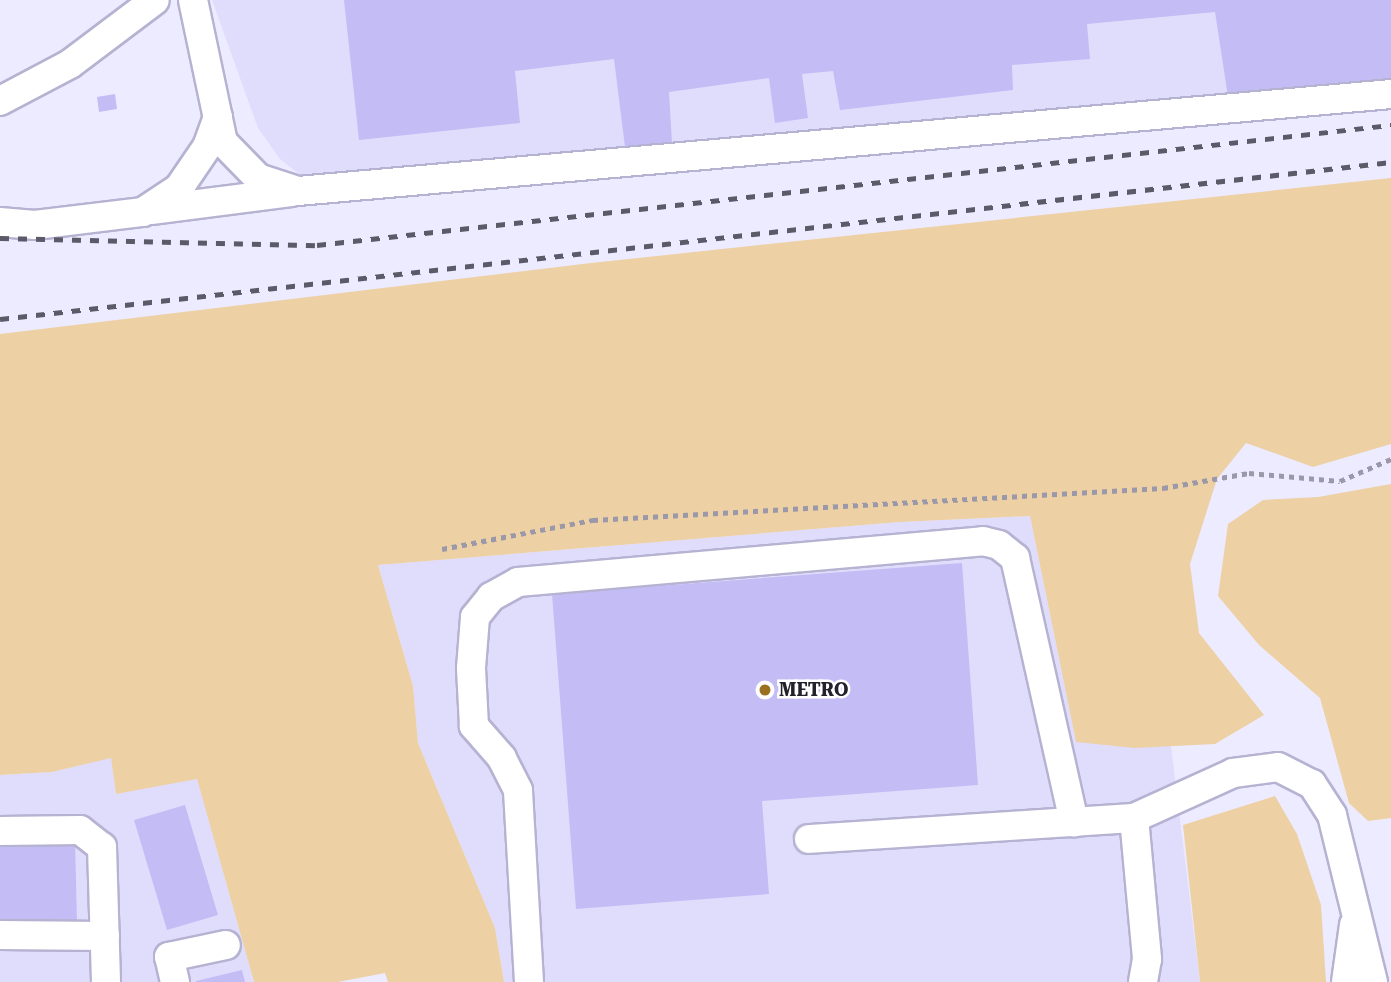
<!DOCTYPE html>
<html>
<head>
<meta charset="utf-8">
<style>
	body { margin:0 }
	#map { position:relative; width:1391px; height:982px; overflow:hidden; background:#edebff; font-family:"Roboto Serif",serif }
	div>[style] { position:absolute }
	.built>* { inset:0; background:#e0ddfc }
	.green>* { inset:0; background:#edd0a4 }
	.building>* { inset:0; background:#c4bcf5 }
	.path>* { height:4.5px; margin-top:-2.25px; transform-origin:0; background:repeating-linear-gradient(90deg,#9a98a9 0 5px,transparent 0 10px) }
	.roads { filter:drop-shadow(2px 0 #b6b2d1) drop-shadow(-2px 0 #b6b2d1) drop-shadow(0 2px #b6b2d1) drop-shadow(0 -2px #b6b2d1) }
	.minor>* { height:28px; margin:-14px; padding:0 14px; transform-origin:14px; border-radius:14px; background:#fff }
	.rail>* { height:5px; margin-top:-2.5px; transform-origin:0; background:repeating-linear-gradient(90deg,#5c5a68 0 9px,transparent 0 18px) }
	.dots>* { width:19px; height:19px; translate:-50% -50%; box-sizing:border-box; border:4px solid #fff; border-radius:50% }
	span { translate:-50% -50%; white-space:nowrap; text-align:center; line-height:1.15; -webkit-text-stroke:5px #fff; paint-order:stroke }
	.poi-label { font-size:18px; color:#22212c; font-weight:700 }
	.left { translate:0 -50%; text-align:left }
</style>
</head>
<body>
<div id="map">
	<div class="built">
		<i style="clip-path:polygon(212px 0,1391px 0,1391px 97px,303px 177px,280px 159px,258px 128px)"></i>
		<i style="clip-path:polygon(1030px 516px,1076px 742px,1171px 746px,1200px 982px,504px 982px,495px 928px,418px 743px,413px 686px,378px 565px,900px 522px)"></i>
		<i style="clip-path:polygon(111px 757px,116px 794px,197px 778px,254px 982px,0 982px,0 775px,52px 772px)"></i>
	</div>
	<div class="green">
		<i style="clip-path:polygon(1391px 178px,1391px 444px,1313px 467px,1246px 443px,1217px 479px,1190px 564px,1199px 633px,1264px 715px,1215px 744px,1135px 748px,1076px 742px,1030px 516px,900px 522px,378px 565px,413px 686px,418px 743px,495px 928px,504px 982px,388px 982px,385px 973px,338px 982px,254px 982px,197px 779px,116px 794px,111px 758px,52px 772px,0 775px,0 334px,591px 263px)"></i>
		<i style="clip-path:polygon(1391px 484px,1391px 818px,1368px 821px,1349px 803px,1320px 698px,1259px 645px,1218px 596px,1228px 524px,1263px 500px,1318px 497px)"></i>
		<i style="clip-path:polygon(1275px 796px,1297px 834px,1321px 905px,1326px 982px,1200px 982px,1183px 825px)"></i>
	</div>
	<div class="building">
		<i style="clip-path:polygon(344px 0,1391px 0,1391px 78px,1228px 97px,1215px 12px,1087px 24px,1090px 59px,1012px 65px,1013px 90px,840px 110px,833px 71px,802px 74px,808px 118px,775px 123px,769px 78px,669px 92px,672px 143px,625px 147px,614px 59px,515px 71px,520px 123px,359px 140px)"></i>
		<i style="clip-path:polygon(115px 94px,117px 109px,99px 112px,97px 97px)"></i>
		<i style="clip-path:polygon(962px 563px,978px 785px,762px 801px,769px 894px,576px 909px,552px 594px)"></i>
		<i style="clip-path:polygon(185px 805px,218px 915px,167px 930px,134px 820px)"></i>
		<i style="clip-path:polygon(75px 840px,77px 922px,0 924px,0 842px)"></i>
		<i style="clip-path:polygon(242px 970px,245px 982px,196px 982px,196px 981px)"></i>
	</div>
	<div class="path">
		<i style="left:442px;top:549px;width:154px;rotate:-10.9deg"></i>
		<i style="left:593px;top:520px;width:571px;rotate:-3.21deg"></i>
		<i style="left:1163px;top:488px;width:87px;rotate:-9.9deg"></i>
		<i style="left:1249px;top:473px;width:91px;rotate:5deg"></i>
		<i style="left:1340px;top:481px;width:56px;rotate:-23.3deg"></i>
	</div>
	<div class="roads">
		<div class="minor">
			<i style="left:193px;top:0;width:145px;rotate:78.1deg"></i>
			<i style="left:223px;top:142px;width:50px;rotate:45.8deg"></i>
			<i style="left:258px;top:178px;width:42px;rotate:18deg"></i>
			<i style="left:298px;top:191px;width:1097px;rotate:-5.07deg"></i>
			<i style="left:0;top:101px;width:79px;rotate:-27.9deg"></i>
			<i style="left:70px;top:64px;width:106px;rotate:-37deg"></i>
			<i style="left:151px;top:210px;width:141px;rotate:-7.3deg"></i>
			<i style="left:0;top:222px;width:35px;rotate:5deg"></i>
			<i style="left:35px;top:225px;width:109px;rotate:-6.9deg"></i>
			<i style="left:143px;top:212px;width:43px;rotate:-33.7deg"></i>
			<i style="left:179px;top:188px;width:50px;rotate:-55.7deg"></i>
			<i style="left:207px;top:147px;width:32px;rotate:-70deg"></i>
			<i style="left:1134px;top:818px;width:142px;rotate:84.7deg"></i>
			<i style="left:1147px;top:959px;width:23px;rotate:100deg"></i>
			<i style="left:0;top:831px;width:80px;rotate:-0.7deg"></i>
			<i style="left:80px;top:830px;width:28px;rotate:38deg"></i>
			<i style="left:102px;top:847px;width:135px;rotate:88.3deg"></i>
			<i style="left:809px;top:839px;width:326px;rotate:-3.7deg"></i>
			<i style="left:1134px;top:818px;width:109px;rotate:-24.4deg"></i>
			<i style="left:1233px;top:773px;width:45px;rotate:-7.6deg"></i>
			<i style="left:1278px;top:767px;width:38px;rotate:27deg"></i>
			<i style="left:1312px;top:784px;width:37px;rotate:57deg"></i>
			<i style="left:1332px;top:815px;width:172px;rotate:76.2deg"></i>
			<i style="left:0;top:935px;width:105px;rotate:0.5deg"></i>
			<i style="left:175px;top:982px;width:26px;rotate:-103deg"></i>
			<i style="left:169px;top:957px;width:58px;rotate:-11.9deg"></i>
			<i style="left:529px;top:982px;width:192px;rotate:-93.3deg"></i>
			<i style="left:518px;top:790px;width:36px;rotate:-117deg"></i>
			<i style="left:502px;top:758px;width:43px;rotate:-131.2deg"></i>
			<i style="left:474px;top:726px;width:58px;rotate:-93deg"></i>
			<i style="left:471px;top:668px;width:51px;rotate:-85.5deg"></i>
			<i style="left:475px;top:617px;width:26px;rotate:-51deg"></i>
			<i style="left:491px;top:597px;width:31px;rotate:-29deg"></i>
			<i style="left:518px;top:582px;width:467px;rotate:-5deg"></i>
			<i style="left:983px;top:541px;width:16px;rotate:14deg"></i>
			<i style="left:999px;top:545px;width:21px;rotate:39deg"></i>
			<i style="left:1015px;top:558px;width:271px;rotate:77.4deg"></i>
			<i style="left:1346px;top:982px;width:58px;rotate:-82deg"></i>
		</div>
	</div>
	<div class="rail">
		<i style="left:0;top:238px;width:317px;rotate:1.3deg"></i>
		<i style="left:317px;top:245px;width:1081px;rotate:-6.38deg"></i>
		<i style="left:0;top:319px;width:1400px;rotate:-6.44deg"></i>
	</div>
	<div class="dots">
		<i style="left:765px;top:690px;background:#9b701f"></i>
	</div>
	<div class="poi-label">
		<span class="left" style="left:779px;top:690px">METRO</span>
	</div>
</div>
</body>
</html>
